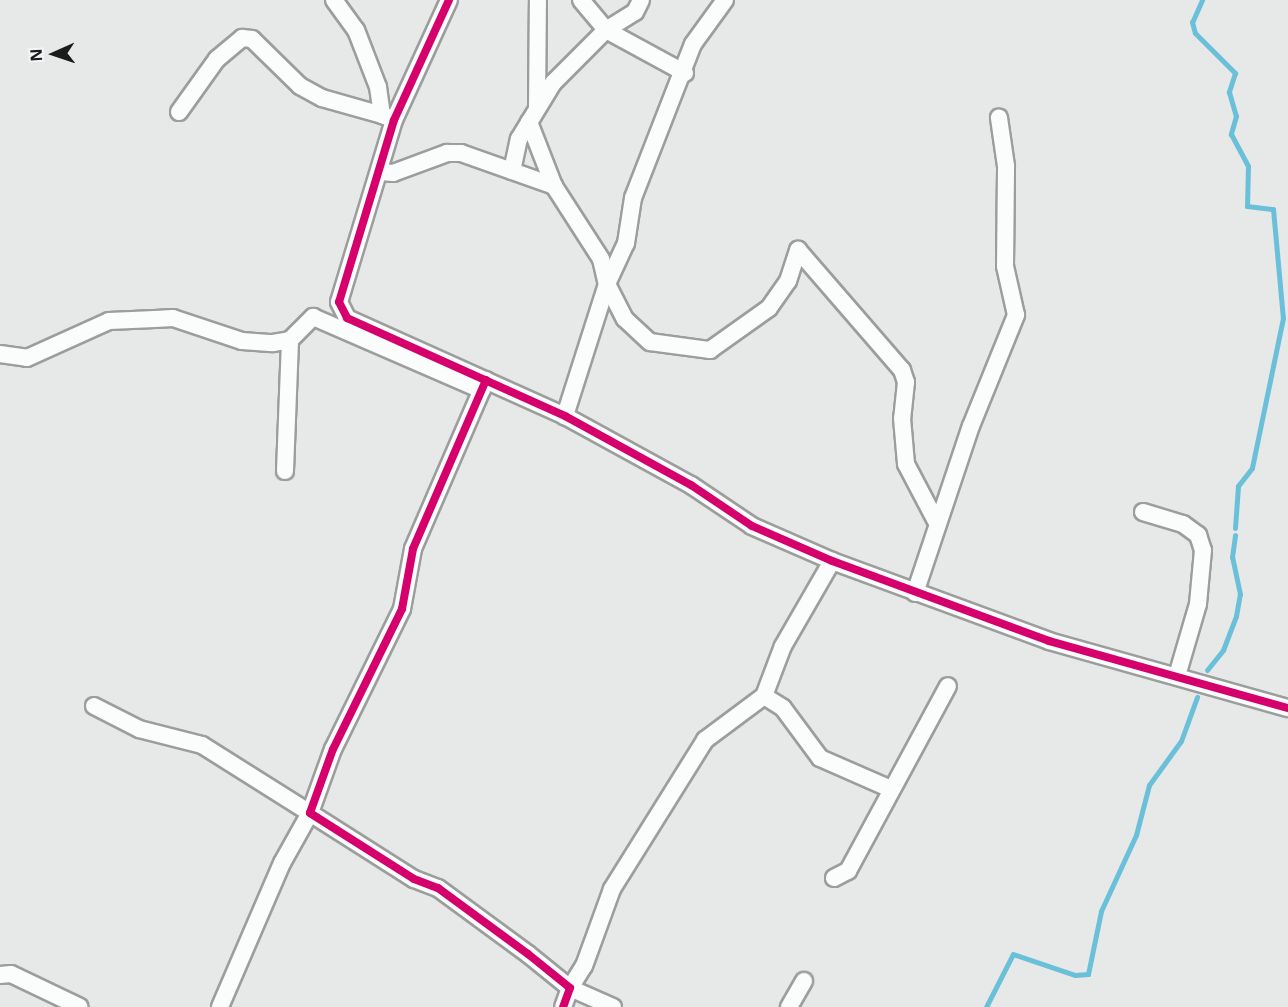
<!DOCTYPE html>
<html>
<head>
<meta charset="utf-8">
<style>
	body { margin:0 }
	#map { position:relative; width:1288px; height:1007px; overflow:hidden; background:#e7e8e8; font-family:"Noto Sans",sans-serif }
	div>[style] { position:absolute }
	.stream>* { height:5px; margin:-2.5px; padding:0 2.5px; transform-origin:2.5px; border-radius:2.5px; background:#6ac0d9 }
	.roads { filter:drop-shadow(2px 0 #9c9d9d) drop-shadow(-2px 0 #9c9d9d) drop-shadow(0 2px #9c9d9d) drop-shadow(0 -2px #9c9d9d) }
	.minor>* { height:16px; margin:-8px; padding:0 8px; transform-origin:8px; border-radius:8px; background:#fbfcfc }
	.cycleway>* { height:8px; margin:-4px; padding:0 4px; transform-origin:4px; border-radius:4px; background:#d6006c }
	span { translate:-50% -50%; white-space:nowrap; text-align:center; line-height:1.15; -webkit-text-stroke:4.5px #f3f5f7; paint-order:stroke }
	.north { position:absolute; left:24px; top:24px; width:60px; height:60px; -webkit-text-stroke:4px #f3f5f7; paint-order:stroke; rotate:267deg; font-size:16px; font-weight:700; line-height:24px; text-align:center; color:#1a1b1c }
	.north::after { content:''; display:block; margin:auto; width:21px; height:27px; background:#1a1b1c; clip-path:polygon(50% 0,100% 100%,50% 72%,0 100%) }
</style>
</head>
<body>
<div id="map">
	<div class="stream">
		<i style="left:1202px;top:0;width:24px;rotate:114deg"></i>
		<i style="left:1192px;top:22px;width:11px;rotate:75deg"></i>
		<i style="left:1195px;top:33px;width:57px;rotate:45deg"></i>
		<i style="left:1235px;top:73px;width:20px;rotate:108deg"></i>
		<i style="left:1229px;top:92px;width:25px;rotate:74deg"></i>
		<i style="left:1236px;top:116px;width:19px;rotate:106deg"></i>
		<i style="left:1231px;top:134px;width:36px;rotate:62deg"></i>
		<i style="left:1248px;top:166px;width:40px;rotate:91.4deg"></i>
		<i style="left:1247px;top:206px;width:26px;rotate:7deg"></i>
		<i style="left:1273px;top:209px;width:109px;rotate:84.8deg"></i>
		<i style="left:1283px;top:318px;width:153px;rotate:101.7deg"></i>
		<i style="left:1252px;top:468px;width:23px;rotate:128deg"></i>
		<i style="left:1238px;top:486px;width:42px;rotate:94.1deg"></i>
		<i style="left:1207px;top:670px;width:26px;rotate:-51deg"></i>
		<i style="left:1223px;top:650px;width:36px;rotate:-69deg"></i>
		<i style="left:1236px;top:616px;width:22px;rotate:-80deg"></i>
		<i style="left:1240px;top:594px;width:38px;rotate:-102deg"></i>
		<i style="left:1232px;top:557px;width:22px;rotate:-82deg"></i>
		<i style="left:986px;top:1007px;width:59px;rotate:-63deg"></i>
		<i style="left:1013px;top:954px;width:65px;rotate:18.7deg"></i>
		<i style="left:1075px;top:975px;width:13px;rotate:-4deg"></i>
		<i style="left:1088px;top:974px;width:64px;rotate:-78.3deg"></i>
		<i style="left:1101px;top:911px;width:84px;rotate:-65.3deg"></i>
		<i style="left:1136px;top:835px;width:52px;rotate:-75.4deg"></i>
		<i style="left:1149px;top:785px;width:54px;rotate:-54deg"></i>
		<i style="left:1181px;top:741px;width:47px;rotate:-70deg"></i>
	</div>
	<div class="roads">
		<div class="minor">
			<i style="left:334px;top:0;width:37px;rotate:54deg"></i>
			<i style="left:356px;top:30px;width:61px;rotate:68.9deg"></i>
			<i style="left:378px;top:87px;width:28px;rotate:82deg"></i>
			<i style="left:382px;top:115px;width:9px;rotate:21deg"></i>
			<i style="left:449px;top:0;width:132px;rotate:114.6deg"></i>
			<i style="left:394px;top:120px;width:190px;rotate:106.8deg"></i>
			<i style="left:339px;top:302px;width:18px;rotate:63deg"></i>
			<i style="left:347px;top:318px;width:239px;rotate:24.2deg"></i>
			<i style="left:565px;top:416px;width:144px;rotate:28.7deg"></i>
			<i style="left:691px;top:485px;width:73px;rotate:33.9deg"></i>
			<i style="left:752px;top:526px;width:87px;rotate:23.6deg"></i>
			<i style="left:832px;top:561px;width:231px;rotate:20.2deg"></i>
			<i style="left:1049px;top:641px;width:248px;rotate:15.7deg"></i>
			<i style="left:581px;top:0;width:39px;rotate:50deg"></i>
			<i style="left:606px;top:30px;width:90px;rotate:28.6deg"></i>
			<i style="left:725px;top:0;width:54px;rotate:126deg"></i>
			<i style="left:693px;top:44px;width:165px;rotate:111.3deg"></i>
			<i style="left:633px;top:198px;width:46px;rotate:98.8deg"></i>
			<i style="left:626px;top:243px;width:45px;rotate:114.9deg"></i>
			<i style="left:607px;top:284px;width:39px;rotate:63deg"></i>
			<i style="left:625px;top:319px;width:34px;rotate:43deg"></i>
			<i style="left:650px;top:342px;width:61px;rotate:7.6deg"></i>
			<i style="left:710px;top:350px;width:72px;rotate:-35.4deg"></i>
			<i style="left:769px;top:308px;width:33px;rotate:-55deg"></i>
			<i style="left:788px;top:281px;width:33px;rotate:-72deg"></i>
			<i style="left:537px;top:107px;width:107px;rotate:-89.5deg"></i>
			<i style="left:179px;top:112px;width:65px;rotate:-54.4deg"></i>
			<i style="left:217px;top:59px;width:33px;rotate:-40deg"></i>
			<i style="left:242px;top:38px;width:10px;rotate:6deg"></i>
			<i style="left:252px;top:39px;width:67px;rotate:44.4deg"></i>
			<i style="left:300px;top:86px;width:25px;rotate:29deg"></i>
			<i style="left:322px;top:98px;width:62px;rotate:15.8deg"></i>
			<i style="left:529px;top:122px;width:69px;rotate:68.7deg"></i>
			<i style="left:512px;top:171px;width:33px;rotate:-78deg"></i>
			<i style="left:519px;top:139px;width:66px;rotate:-58.7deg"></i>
			<i style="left:553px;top:83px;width:75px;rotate:-45deg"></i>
			<i style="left:606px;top:30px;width:34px;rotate:-32deg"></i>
			<i style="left:635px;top:12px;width:13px;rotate:-63deg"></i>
			<i style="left:381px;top:172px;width:12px;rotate:5deg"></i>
			<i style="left:393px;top:173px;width:58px;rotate:-20.3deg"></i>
			<i style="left:447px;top:153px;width:14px"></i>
			<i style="left:461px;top:153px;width:99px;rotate:19.5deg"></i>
			<i style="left:554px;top:186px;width:87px;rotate:57.2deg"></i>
			<i style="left:601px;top:259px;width:26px;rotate:77deg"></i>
			<i style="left:607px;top:284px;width:139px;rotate:107.7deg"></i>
			<i style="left:798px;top:250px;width:159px;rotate:49.1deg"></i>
			<i style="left:902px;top:370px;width:13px;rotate:72deg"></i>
			<i style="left:906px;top:382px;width:36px;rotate:96deg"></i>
			<i style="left:902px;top:418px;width:46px;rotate:85deg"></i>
			<i style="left:906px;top:464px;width:67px;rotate:62.3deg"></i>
			<i style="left:0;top:354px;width:27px;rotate:8deg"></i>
			<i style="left:27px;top:358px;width:90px;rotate:-24.3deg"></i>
			<i style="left:109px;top:321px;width:46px;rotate:-2.5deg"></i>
			<i style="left:155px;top:319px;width:18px;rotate:-3deg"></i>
			<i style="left:173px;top:318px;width:73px;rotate:18.4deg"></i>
			<i style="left:242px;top:341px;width:31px;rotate:4deg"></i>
			<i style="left:273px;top:343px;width:17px;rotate:-10deg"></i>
			<i style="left:290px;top:340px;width:33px;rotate:-45deg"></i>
			<i style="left:313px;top:317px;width:184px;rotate:23.4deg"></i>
			<i style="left:486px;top:380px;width:184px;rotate:113.4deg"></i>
			<i style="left:413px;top:549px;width:61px;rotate:100.4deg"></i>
			<i style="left:402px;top:609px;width:156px;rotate:116.2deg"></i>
			<i style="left:333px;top:749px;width:68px;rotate:109.8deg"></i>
			<i style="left:310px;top:813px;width:123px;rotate:32.4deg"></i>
			<i style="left:414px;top:879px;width:26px;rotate:21deg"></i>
			<i style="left:438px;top:888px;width:112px;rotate:36.3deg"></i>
			<i style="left:528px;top:954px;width:54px;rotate:39deg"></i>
			<i style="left:570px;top:988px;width:20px;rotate:110deg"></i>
			<i style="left:285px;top:471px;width:131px;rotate:-87.8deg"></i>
			<i style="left:1143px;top:512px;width:42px;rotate:16.7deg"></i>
			<i style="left:1183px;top:524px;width:19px;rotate:36deg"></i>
			<i style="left:1198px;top:535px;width:16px;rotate:72deg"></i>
			<i style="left:1203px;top:550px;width:54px;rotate:95.3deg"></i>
			<i style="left:1198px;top:604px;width:75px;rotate:106.3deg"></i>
			<i style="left:915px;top:593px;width:176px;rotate:-71.5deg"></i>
			<i style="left:971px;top:426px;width:120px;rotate:-67.9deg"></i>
			<i style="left:1016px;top:315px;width:50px;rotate:-102.7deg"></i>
			<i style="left:1005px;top:266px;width:100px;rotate:-89.4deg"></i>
			<i style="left:1006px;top:166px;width:49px;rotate:-98.3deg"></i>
			<i style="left:764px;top:696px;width:22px;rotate:32deg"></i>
			<i style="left:783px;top:708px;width:62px;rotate:53.5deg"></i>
			<i style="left:820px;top:758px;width:77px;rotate:23.6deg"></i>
			<i style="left:94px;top:706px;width:51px;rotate:27.1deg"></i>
			<i style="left:139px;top:729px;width:65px;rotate:14.3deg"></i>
			<i style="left:202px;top:745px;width:128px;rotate:32.2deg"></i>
			<i style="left:310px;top:813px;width:57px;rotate:119.2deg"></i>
			<i style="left:282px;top:863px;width:157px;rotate:113.3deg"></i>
			<i style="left:834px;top:878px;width:16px;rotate:-27deg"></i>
			<i style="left:848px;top:871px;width:210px;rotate:-61.6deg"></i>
			<i style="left:0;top:975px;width:11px;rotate:-5deg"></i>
			<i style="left:11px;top:974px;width:76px;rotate:25.6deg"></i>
			<i style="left:613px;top:1007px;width:47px;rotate:-156.2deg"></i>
			<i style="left:570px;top:988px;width:26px;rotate:-58deg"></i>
			<i style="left:584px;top:966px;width:82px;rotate:-70deg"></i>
			<i style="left:612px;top:889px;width:176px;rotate:-58deg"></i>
			<i style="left:705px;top:740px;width:74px;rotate:-36.7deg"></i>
			<i style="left:764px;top:696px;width:53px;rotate:-69.2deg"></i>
			<i style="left:783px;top:646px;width:98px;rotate:-60deg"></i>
			<i style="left:789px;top:1007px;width:30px;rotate:-60deg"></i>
		</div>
	</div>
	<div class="cycleway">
		<i style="left:449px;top:0;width:132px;rotate:114.6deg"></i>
		<i style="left:394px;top:120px;width:190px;rotate:106.8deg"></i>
		<i style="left:339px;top:302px;width:18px;rotate:63deg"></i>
		<i style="left:347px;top:318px;width:239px;rotate:24.2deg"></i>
		<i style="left:565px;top:416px;width:144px;rotate:28.7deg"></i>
		<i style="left:691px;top:485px;width:73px;rotate:33.9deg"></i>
		<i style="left:752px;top:526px;width:87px;rotate:23.6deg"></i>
		<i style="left:832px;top:561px;width:231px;rotate:20.2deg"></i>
		<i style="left:1049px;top:641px;width:248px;rotate:15.7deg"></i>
		<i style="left:486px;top:380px;width:184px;rotate:113.4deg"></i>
		<i style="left:413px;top:549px;width:61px;rotate:100.4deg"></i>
		<i style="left:402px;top:609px;width:156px;rotate:116.2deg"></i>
		<i style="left:333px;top:749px;width:68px;rotate:109.8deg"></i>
		<i style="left:310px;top:813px;width:123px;rotate:32.4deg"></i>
		<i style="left:414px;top:879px;width:26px;rotate:21deg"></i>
		<i style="left:438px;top:888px;width:112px;rotate:36.3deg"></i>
		<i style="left:528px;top:954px;width:54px;rotate:39deg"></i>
		<i style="left:570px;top:988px;width:20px;rotate:110deg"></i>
	</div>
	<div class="north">N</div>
</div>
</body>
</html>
